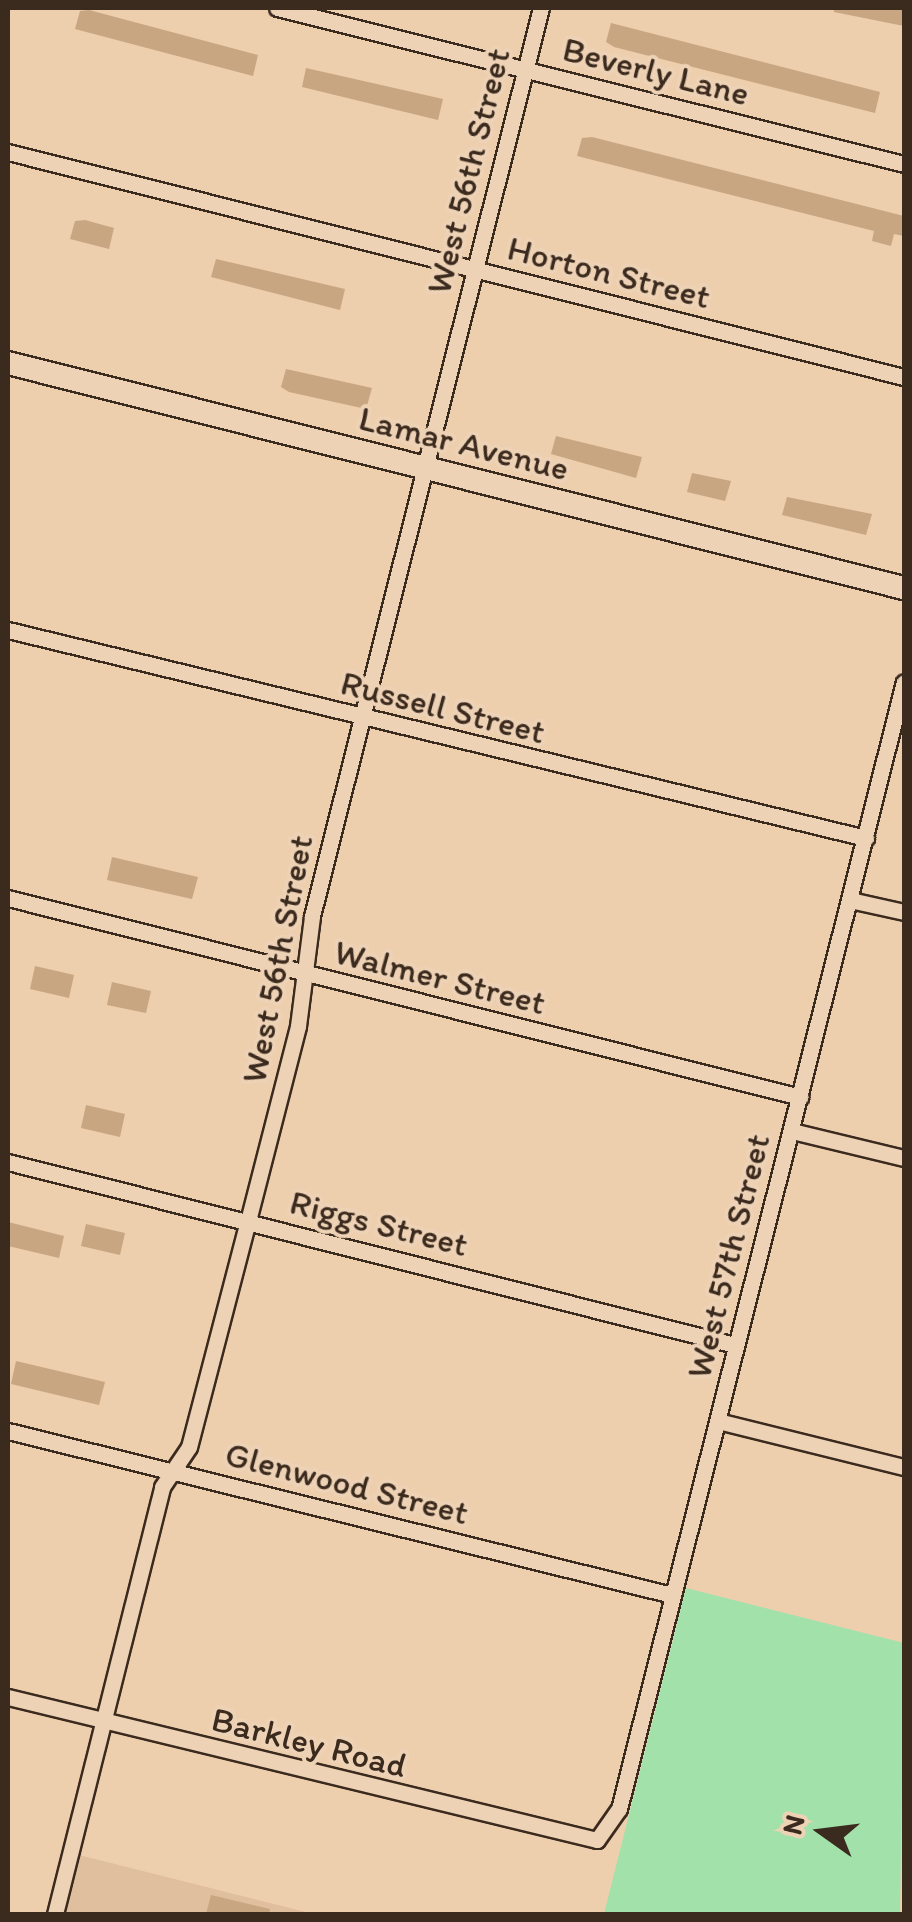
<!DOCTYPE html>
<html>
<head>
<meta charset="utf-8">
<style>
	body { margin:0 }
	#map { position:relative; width:912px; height:1922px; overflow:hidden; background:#edcead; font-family:Itim,sans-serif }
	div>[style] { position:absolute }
	.built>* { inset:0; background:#dfbf9d }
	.green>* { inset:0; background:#a2e1aa }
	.building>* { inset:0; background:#c8a682 }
	.roads { filter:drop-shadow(2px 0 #3b2a1e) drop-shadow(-2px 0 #3b2a1e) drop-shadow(0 2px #3b2a1e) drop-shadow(0 -2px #3b2a1e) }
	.street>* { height:15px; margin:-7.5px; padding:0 7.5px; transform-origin:7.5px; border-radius:7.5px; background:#eed2b5 }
	.secondary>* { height:22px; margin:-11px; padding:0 11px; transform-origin:11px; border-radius:11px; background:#eed2b5 }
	span { translate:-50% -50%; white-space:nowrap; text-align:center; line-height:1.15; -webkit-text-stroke:8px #eed2b5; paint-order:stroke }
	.street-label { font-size:35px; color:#3b2a1e }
	.frame { position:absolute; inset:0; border:10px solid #3b2a1e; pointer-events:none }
	.north { position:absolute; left:772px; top:1782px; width:100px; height:100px; -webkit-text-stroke:8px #eed2b5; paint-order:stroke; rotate:284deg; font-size:28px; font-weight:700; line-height:40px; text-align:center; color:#3b2a1e }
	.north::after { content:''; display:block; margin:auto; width:35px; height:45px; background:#3b2a1e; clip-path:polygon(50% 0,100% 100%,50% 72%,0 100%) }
</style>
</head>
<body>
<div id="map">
	<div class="built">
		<i style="clip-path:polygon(79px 1855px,314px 1914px,64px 1914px)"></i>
	</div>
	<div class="green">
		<i style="clip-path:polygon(686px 1588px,904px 1643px,900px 1914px,604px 1914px)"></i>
	</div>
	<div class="building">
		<i style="clip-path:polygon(834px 8px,904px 8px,904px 26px,834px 12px)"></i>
		<i style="clip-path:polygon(89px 10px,258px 55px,253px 76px,75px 29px,80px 11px)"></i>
		<i style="clip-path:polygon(611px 23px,880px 92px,875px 113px,614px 47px,606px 42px)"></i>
		<i style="clip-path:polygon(306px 68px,443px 99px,438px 120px,302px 87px)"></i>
		<i style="clip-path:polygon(592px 137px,904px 216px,904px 236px,894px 234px,891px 246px,872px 241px,874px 231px,577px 156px,582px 138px)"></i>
		<i style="clip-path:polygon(85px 220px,114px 228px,109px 249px,70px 239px,75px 221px)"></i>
		<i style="clip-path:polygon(216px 259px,345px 289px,340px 310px,211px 277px)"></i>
		<i style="clip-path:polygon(286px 369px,372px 388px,366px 409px,289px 392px,281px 387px)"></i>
		<i style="clip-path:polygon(556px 436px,642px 457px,636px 478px,551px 454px)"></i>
		<i style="clip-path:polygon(692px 473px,731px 481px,725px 501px,687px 492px)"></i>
		<i style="clip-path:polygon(787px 497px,872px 514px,866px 535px,782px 515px)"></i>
		<i style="clip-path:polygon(112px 857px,198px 877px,192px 899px,107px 880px)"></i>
		<i style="clip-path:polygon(35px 966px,74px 975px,69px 998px,30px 989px)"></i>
		<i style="clip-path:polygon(112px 982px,151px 991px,146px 1013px,107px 1005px)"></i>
		<i style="clip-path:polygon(86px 1105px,125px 1114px,120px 1137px,81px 1128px)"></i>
		<i style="clip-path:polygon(8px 1222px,64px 1236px,59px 1258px,8px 1246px)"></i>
		<i style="clip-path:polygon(86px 1224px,125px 1233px,120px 1255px,81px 1246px)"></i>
		<i style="clip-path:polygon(16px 1361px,105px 1382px,99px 1405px,11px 1384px)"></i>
		<i style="clip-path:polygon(211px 1895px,270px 1909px,269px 1914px,206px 1914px)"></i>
	</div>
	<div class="roads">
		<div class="street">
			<i style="left:277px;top:8px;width:646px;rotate:13.97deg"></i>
			<i style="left:8px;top:152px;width:924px;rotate:14.1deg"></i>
			<i style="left:8px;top:630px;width:883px;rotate:13.63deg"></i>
			<i style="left:8px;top:898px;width:817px;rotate:14.1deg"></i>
			<i style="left:850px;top:900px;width:55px;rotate:12.5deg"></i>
			<i style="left:792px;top:1131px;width:115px;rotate:13.6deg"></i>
			<i style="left:8px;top:1162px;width:750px;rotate:14.13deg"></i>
			<i style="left:718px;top:1421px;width:192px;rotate:13.9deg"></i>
			<i style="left:8px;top:1431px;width:684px;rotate:13.87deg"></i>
			<i style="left:8px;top:1697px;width:606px;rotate:13.65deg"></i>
			<i style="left:597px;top:1840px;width:38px;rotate:-55deg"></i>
			<i style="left:619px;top:1809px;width:1162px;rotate:-75.81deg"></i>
			<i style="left:55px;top:1914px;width:440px;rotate:-75.9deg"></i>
			<i style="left:162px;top:1487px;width:48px;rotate:-56deg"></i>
			<i style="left:189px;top:1447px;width:234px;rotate:-75.4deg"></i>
			<i style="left:248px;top:1221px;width:201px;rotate:-75.6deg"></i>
			<i style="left:298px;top:1026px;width:111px;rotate:-82.7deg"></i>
			<i style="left:312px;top:916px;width:936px;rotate:-75.85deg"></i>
		</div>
		<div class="secondary">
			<i style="left:8px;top:363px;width:924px;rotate:14.1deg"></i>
		</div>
	</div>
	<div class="street-label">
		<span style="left:656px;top:71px;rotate:14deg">Beverly Lane</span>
		<span style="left:468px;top:171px;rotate:-76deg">West 56th Street</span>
		<span style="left:609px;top:272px;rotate:14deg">Horton Street</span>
		<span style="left:464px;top:443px;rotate:14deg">Lamar Avenue</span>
		<span style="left:443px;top:707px;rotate:14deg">Russell Street</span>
		<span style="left:277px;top:959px;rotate:-79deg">West 56th Street</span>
		<span style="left:440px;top:977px;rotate:14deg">Walmer Street</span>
		<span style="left:379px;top:1223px;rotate:14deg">Riggs Street</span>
		<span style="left:728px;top:1256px;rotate:-76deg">West 57th Street</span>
		<span style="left:347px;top:1483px;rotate:14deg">Glenwood Street</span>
		<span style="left:309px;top:1742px;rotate:14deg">Barkley Road</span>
	</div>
	<div class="frame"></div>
	<div class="north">N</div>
</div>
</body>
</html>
